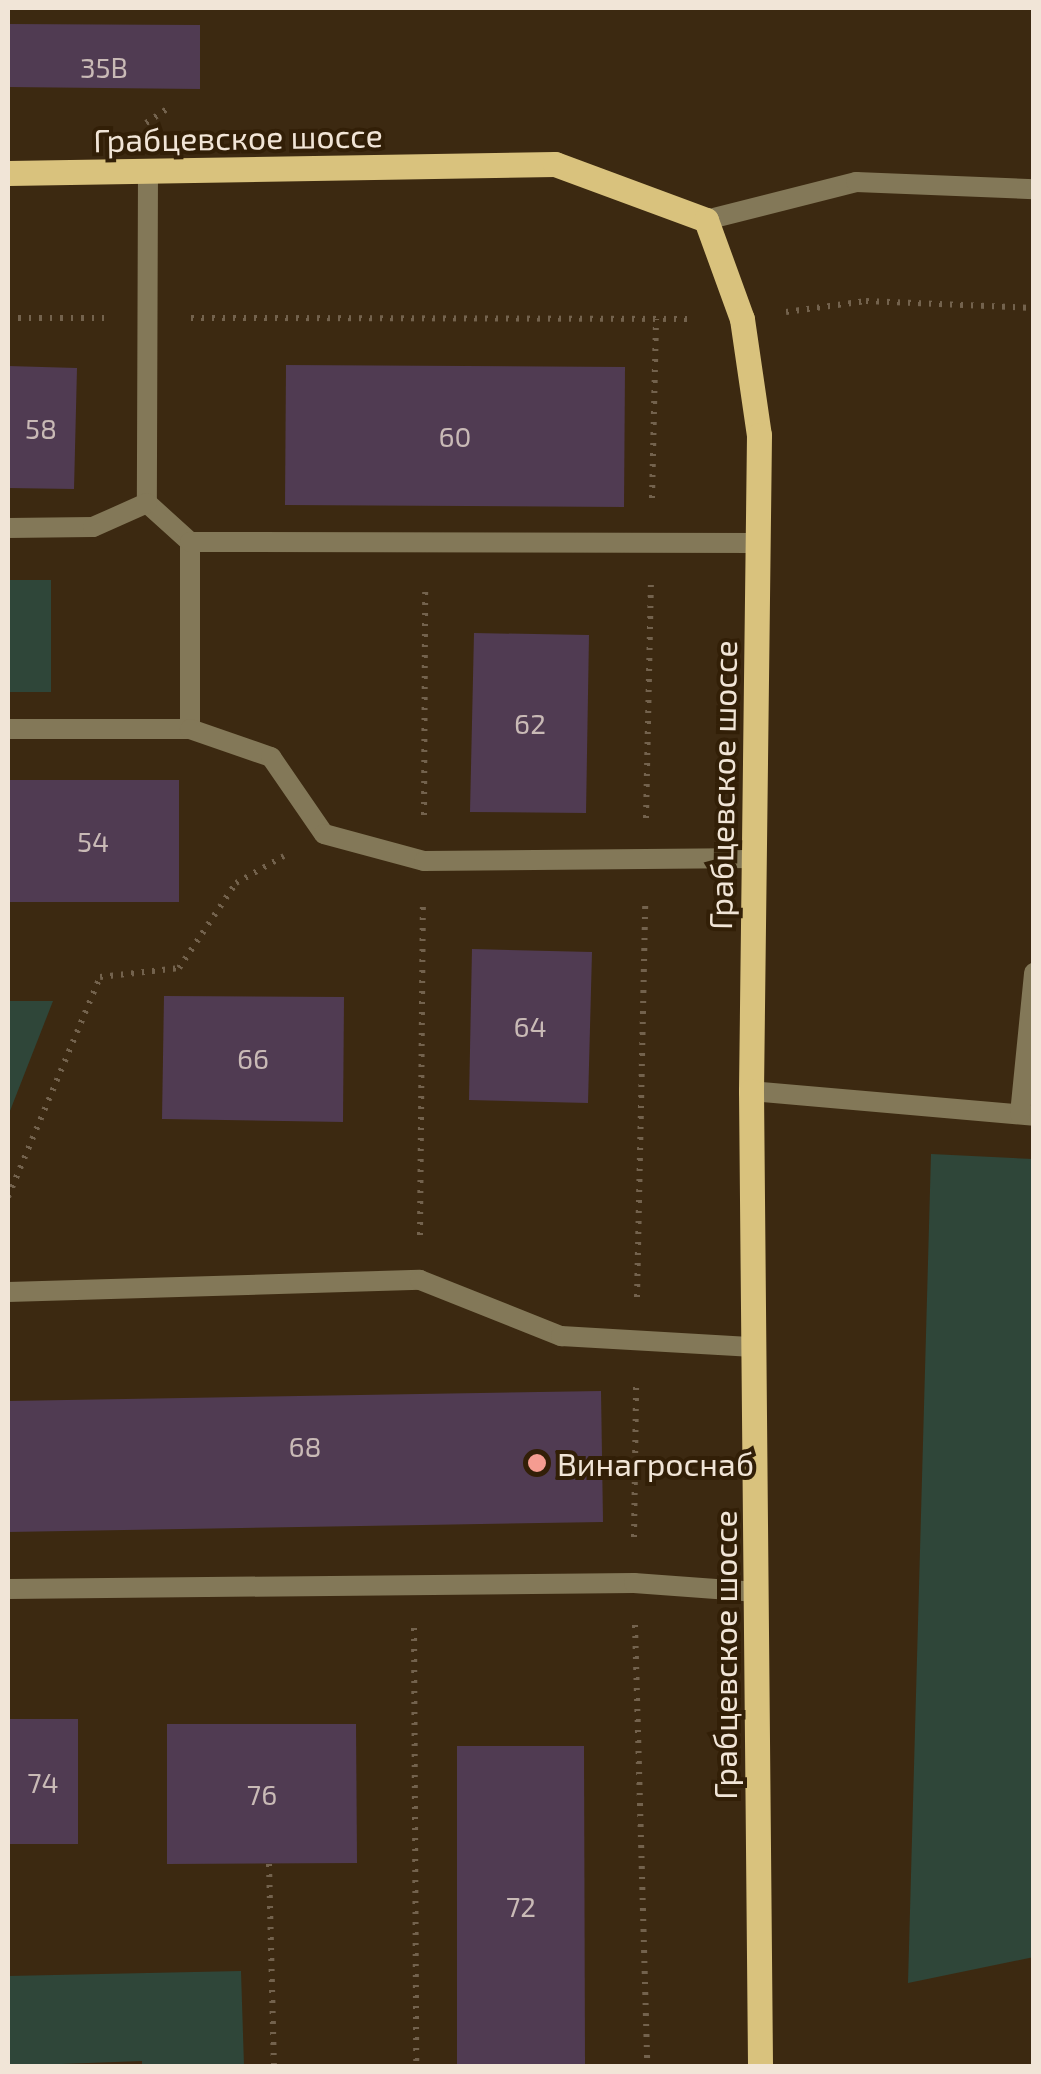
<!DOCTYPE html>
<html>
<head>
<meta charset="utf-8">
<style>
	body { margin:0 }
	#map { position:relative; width:1041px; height:2074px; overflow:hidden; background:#3c2911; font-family:"Exo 2",sans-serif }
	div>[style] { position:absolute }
	.green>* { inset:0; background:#2f4639 }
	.building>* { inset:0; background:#503b52 }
	.path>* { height:6px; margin-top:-3px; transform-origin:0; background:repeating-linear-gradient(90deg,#73624d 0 2.5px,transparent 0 10.5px) }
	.service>* { height:20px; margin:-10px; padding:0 10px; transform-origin:10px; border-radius:10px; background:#837858 }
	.minor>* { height:20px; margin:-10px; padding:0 10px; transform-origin:10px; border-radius:10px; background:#837858 }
	.primary>* { height:25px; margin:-12.5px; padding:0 12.5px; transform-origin:12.5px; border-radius:12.5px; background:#d9c27d }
	.dots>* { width:28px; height:28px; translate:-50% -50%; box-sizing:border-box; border:5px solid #321f07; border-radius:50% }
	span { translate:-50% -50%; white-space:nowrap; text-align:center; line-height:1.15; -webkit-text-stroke:8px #321f07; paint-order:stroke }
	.number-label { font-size:28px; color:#c9bab6 }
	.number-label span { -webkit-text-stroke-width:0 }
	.street-label { font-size:32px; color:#f1e5d7 }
	.poi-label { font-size:32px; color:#f1e5d7 }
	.left { translate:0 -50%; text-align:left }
	.frame { position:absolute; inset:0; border:10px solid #f1e5d7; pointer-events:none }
</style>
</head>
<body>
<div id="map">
	<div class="green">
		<i style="clip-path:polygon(8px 580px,51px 580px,51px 692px,8px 692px)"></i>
		<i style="clip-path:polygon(8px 1001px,53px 1001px,8px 1116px)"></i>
		<i style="clip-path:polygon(931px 1154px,1033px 1159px,1034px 1957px,908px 1983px)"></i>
		<i style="clip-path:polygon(241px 1971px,244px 2066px,142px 2066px,142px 2061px,8px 2066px,8px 1976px)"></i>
	</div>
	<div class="building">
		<i style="clip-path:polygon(8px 24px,200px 25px,200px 89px,8px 87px)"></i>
		<i style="clip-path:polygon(286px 365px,625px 367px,624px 507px,285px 505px)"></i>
		<i style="clip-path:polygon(8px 366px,77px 368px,74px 489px,8px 488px)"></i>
		<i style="clip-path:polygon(474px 633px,589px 635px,586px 813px,470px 812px)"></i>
		<i style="clip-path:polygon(8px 780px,179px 780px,179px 902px,8px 902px)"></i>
		<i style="clip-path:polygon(472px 949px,592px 952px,588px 1103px,469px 1100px)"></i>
		<i style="clip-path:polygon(164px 996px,344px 997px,343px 1122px,162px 1119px)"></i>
		<i style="clip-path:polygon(601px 1391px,603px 1522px,8px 1532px,8px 1401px)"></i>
		<i style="clip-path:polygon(8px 1719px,78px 1719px,78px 1844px,8px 1844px)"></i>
		<i style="clip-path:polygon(167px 1724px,356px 1724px,357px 1863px,167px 1864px)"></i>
		<i style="clip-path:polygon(457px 1746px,584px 1746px,585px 2066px,457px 2066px)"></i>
	</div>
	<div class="path">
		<i style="left:146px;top:123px;width:27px;rotate:-34deg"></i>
		<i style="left:786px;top:312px;width:81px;rotate:-7.8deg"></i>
		<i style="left:866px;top:301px;width:168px;rotate:2.4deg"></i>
		<i style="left:8px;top:318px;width:96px"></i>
		<i style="left:191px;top:318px;width:503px;rotate:0.11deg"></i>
		<i style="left:652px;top:498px;width:179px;rotate:-88.7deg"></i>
		<i style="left:424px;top:815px;width:227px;rotate:-89.7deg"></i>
		<i style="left:646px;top:818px;width:233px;rotate:-88.8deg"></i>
		<i style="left:8px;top:1197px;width:238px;rotate:-67.3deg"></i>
		<i style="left:100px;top:977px;width:80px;rotate:-6.5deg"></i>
		<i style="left:179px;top:968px;width:102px;rotate:-56.2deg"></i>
		<i style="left:236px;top:883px;width:55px;rotate:-29.4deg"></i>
		<i style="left:420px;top:1235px;width:332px;rotate:-89.5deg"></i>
		<i style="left:637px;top:1297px;width:397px;rotate:-88.8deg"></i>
		<i style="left:634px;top:1537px;width:152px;rotate:-89.2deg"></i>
		<i style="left:635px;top:1625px;width:441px;rotate:88.4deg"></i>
		<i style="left:414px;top:1628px;width:438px;rotate:89.7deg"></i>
		<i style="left:269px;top:1864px;width:202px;rotate:88.6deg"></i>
	</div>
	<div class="service">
		<i style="left:148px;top:171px;width:332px;rotate:90.2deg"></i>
		<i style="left:147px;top:503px;width:58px;rotate:42.2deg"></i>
		<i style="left:190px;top:542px;width:187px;rotate:90deg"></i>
		<i style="left:8px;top:528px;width:85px;rotate:-0.7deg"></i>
		<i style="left:93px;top:527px;width:59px;rotate:-24deg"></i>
		<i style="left:190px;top:542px;width:567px;rotate:0.1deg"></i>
		<i style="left:8px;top:729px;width:182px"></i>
		<i style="left:190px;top:729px;width:86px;rotate:19.1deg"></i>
		<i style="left:271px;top:757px;width:93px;rotate:55.5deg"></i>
		<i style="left:324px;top:834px;width:104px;rotate:15.1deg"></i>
		<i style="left:424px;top:861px;width:330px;rotate:-0.5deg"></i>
		<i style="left:751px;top:1091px;width:284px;rotate:5deg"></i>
		<i style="left:1020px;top:1114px;width:142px;rotate:-84.3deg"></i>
		<i style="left:8px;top:1292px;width:412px;rotate:-1.7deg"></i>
		<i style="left:420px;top:1280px;width:152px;rotate:21.7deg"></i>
		<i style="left:561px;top:1336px;width:193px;rotate:3.3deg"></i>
		<i style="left:8px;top:1589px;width:626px;rotate:-0.55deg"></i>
		<i style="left:634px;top:1583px;width:123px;rotate:4.2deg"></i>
	</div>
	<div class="minor">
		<i style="left:706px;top:220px;width:155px;rotate:-14.2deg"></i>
		<i style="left:856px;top:182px;width:178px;rotate:2.3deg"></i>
	</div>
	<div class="primary">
		<i style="left:8px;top:173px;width:547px;rotate:-0.94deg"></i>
		<i style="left:555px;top:164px;width:161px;rotate:20.3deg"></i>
		<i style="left:706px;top:220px;width:105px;rotate:70deg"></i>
		<i style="left:742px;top:319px;width:117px;rotate:81.7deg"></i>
		<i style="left:759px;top:435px;width:656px;rotate:90.7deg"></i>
		<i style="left:751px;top:1091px;width:975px;rotate:89.47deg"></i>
	</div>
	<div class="dots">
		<i style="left:537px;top:1463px;background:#f59c91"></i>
	</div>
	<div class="number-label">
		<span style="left:104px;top:67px">35В</span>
		<span style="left:41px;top:428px">58</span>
		<span style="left:455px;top:436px">60</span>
		<span style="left:530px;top:723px">62</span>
		<span style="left:93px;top:841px">54</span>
		<span style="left:530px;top:1026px">64</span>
		<span style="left:253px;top:1058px">66</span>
		<span style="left:305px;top:1446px">68</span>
		<span style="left:43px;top:1782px">74</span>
		<span style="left:262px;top:1794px">76</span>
		<span style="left:521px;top:1906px">72</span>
	</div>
	<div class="street-label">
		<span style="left:238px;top:137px;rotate:-1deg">Грабцевское шоссе</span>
		<span style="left:722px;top:785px;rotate:-89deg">Грабцевское шоссе</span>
		<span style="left:724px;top:1655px;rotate:-90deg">Грабцевское шоссе</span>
	</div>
	<div class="poi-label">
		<span class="left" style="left:557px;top:1463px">Винагроснаб</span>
	</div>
	<div class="frame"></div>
</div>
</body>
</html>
